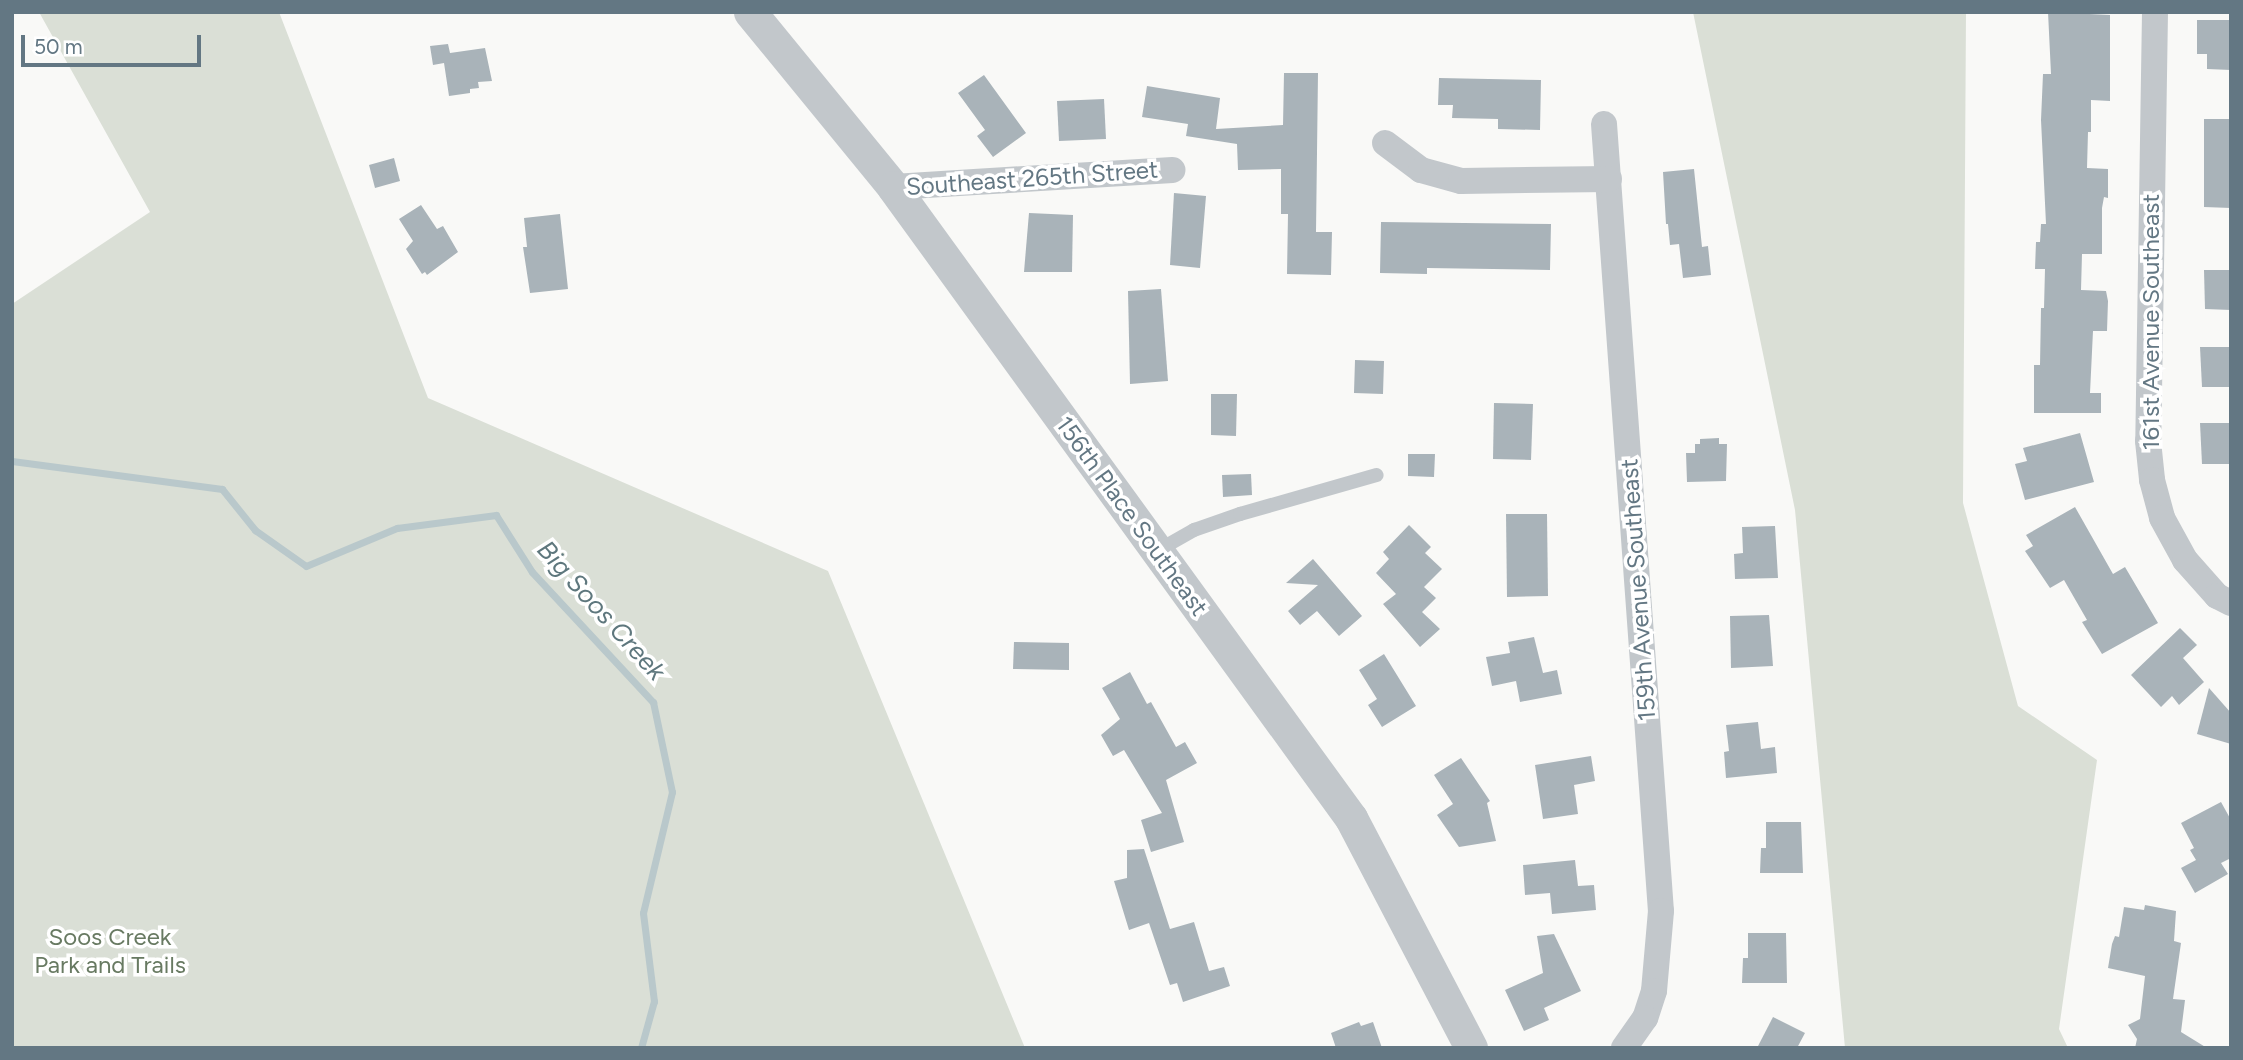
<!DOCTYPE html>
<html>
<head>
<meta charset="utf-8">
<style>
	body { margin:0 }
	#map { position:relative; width:2243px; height:1060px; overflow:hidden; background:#f9f9f7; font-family:Figtree,sans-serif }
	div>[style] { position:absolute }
	.green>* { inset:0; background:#dadfd6 }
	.stream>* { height:7px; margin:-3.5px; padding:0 3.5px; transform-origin:3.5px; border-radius:3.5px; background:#b9c8cb }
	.building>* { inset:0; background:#a9b3b9 }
	.service>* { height:14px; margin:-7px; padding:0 7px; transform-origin:7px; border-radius:7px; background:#c2c7cb }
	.minor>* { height:26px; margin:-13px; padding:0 13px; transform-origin:13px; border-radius:13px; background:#c2c7cb }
	.tertiary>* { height:33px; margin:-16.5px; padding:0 16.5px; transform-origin:16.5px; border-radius:16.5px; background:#c2c7cb }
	span { translate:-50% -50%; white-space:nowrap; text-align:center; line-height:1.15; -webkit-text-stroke:7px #fff; paint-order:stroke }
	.street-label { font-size:24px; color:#637783 }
	.park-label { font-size:24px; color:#687a62 }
	.water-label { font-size:26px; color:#5e777d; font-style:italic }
	.frame { position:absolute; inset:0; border:14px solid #637783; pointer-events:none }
	.scale { position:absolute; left:21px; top:35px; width:180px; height:32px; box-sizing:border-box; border:4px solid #637783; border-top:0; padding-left:9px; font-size:21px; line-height:24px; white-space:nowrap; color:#637783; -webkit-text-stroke:5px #fff; paint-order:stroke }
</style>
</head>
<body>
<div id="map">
	<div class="green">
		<i style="clip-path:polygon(39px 12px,279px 12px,428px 398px,828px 571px,1025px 1048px,12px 1048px,12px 304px,150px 212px)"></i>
		<i style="clip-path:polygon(1693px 12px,1966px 12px,1963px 503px,2018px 706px,2097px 760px,2059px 1029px,2068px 1048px,1845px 1048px,1795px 510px)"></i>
	</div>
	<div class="stream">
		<i style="left:12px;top:461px;width:212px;rotate:7.6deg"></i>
		<i style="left:222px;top:489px;width:53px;rotate:51.2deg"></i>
		<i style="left:255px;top:530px;width:62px;rotate:35.2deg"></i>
		<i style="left:306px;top:566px;width:99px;rotate:-22.7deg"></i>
		<i style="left:397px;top:528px;width:100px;rotate:-7.5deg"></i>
		<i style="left:496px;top:515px;width:67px;rotate:57.7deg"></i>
		<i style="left:532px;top:572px;width:178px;rotate:47.1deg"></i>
		<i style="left:653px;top:702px;width:92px;rotate:78.1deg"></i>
		<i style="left:672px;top:792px;width:124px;rotate:103.5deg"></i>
		<i style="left:643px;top:913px;width:89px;rotate:82.9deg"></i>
		<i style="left:654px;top:1001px;width:49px;rotate:105.5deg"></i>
	</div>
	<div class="building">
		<i style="clip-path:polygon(2048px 12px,2110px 15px,2110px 101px,2091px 100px,2091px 132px,2088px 132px,2087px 168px,2108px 169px,2108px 198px,2104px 197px,2102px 208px,2102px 254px,2082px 254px,2081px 290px,2106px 291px,2108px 301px,2107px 331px,2093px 331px,2090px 393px,2101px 393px,2101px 413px,2034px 413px,2034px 365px,2040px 365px,2041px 308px,2044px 308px,2045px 269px,2035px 269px,2036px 242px,2040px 242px,2041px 224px,2046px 224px,2041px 120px,2043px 74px,2051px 74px)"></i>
		<i style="clip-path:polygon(2197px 20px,2231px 20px,2231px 70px,2207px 69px,2207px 54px,2197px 54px)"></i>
		<i style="clip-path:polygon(448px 44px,450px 53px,485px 48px,492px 81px,478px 82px,479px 88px,470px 89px,470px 93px,449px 96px,444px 63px,433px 65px,430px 46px)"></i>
		<i style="clip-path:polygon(1284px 73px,1318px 73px,1316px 232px,1332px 232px,1331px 275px,1287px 274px,1288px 214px,1281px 214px,1281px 169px,1238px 170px,1237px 144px,1186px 136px,1188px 124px,1142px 117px,1147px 86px,1220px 98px,1216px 129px,1283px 125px)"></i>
		<i style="clip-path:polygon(984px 75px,1026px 133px,993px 157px,977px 136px,985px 130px,958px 93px)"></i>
		<i style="clip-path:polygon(1439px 78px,1541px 80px,1540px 130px,1498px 129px,1498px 119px,1452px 118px,1453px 105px,1438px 105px)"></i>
		<i style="clip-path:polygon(1104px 99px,1106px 139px,1059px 141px,1057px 101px)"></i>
		<i style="clip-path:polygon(2204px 119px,2231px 119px,2231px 208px,2204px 207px)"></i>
		<i style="clip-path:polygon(394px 158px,400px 181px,375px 188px,369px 165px)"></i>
		<i style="clip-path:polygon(1694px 169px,1702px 247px,1708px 246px,1711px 275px,1683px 278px,1679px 244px,1670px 245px,1668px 224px,1666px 224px,1663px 172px)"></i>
		<i style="clip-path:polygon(1174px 193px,1206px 196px,1200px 268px,1170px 265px)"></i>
		<i style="clip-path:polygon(421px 205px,437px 229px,443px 226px,458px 252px,427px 275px,425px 272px,422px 274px,406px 249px,413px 241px,399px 219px)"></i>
		<i style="clip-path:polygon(1029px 213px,1073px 215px,1072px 272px,1024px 272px)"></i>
		<i style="clip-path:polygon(560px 214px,568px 289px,530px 293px,523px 247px,527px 247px,524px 218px)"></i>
		<i style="clip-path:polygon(1381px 222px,1551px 224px,1550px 270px,1427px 268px,1427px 274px,1380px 273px)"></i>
		<i style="clip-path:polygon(2204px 270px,2231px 270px,2231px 310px,2205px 309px)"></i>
		<i style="clip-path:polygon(1161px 289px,1168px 381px,1130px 384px,1128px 291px)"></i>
		<i style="clip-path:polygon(2200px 347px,2231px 347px,2231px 387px,2202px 387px)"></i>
		<i style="clip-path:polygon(1355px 360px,1384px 361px,1383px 394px,1354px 393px)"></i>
		<i style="clip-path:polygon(1211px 394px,1237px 394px,1236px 436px,1211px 435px)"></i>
		<i style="clip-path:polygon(1494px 403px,1533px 404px,1531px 460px,1493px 459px)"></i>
		<i style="clip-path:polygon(2200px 423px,2231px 423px,2231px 464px,2202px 464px)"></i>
		<i style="clip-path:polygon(2080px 433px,2094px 482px,2025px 500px,2015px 464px,2027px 461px,2023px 448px)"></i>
		<i style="clip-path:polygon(1719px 438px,1719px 444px,1727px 444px,1726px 481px,1687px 482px,1686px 453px,1695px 453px,1695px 444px,1700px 444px,1700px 439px)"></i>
		<i style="clip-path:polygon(1408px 454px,1435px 454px,1434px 477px,1408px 476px)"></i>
		<i style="clip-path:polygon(1251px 474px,1252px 495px,1223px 497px,1222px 475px)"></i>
		<i style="clip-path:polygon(2075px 507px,2113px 574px,2125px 567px,2158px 623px,2102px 654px,2082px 622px,2087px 620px,2064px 580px,2050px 588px,2025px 551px,2033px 546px,2026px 535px)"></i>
		<i style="clip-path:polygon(1506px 514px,1547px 514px,1548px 596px,1507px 597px)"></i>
		<i style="clip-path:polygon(1409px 525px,1431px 547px,1425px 553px,1442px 569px,1424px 587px,1436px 598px,1422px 612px,1440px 629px,1420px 647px,1383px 604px,1396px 594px,1376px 573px,1389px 559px,1383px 552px)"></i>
		<i style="clip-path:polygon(1775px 526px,1778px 578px,1735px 579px,1734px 554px,1743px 553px,1742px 527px)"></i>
		<i style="clip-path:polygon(1313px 559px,1362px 616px,1339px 636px,1317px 611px,1300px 625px,1288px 611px,1318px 585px,1286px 583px)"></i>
		<i style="clip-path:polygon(1769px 615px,1773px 666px,1731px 668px,1730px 616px)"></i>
		<i style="clip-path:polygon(2180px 628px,2197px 645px,2183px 658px,2204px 682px,2179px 705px,2172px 696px,2161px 707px,2131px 675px)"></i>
		<i style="clip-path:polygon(1534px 637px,1543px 673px,1557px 670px,1562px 694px,1520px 702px,1516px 681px,1492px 686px,1486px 657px,1510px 653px,1508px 642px)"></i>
		<i style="clip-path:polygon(1014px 642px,1069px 643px,1069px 670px,1013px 669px)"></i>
		<i style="clip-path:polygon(1384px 654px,1416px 706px,1382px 727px,1368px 705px,1377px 699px,1359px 670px)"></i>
		<i style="clip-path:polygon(1130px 672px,1147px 704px,1151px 702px,1176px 747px,1185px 742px,1197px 763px,1166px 780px,1184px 842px,1151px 852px,1141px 820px,1162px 813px,1124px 750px,1113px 756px,1101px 735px,1120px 719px,1102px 688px)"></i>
		<i style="clip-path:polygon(2209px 688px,2231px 713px,2231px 744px,2197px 734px)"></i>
		<i style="clip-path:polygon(1758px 722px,1761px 749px,1775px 747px,1777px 773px,1726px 778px,1724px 752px,1729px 751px,1726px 725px)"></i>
		<i style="clip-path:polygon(1591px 756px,1595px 781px,1574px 785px,1578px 814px,1543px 819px,1535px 765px)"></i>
		<i style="clip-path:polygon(1461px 758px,1490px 801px,1487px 803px,1496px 841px,1459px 847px,1437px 815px,1453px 804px,1434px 775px)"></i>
		<i style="clip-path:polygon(2221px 802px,2231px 820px,2231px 858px,2221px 863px,2228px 874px,2195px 893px,2181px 868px,2196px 860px,2190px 850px,2194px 848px,2181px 823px)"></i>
		<i style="clip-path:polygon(1766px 822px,1801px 822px,1803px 873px,1760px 873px,1761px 848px,1766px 848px)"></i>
		<i style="clip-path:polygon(1144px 849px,1170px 929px,1194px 922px,1209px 971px,1224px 967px,1230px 986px,1183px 1002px,1177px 983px,1170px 985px,1149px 923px,1129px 930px,1114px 881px,1127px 878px,1127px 850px)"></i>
		<i style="clip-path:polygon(1575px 860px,1578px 886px,1594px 885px,1596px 910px,1552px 914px,1550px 893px,1525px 895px,1523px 865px)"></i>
		<i style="clip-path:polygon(2145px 905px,2176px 911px,2174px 941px,2181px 943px,2173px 999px,2185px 1000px,2181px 1032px,2207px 1048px,2135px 1048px,2137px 1039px,2128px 1025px,2140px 1019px,2145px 976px,2108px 968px,2112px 944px,2115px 936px,2119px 937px,2124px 907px,2144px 910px)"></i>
		<i style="clip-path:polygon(1748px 933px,1786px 933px,1787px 983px,1742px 983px,1743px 958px,1748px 958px)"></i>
		<i style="clip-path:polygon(1554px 934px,1581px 991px,1544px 1008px,1549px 1020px,1524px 1031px,1505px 990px,1543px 973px,1537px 936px)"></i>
		<i style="clip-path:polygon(1773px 1017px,1805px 1033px,1797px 1048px,1757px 1048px)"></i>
		<i style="clip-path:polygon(1359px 1022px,1361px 1026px,1373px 1022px,1382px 1048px,1336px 1048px,1331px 1033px)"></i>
	</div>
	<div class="service">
		<i style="left:1157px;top:551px;width:43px;rotate:-29.6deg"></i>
		<i style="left:1194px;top:530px;width:49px;rotate:-19.2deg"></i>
		<i style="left:1240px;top:514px;width:142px;rotate:-15.9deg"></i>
	</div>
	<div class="minor">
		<i style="left:2155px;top:12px;width:429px;rotate:90.9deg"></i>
		<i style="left:2148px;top:441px;width:39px;rotate:84deg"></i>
		<i style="left:2152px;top:480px;width:39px;rotate:75deg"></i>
		<i style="left:2162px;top:518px;width:48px;rotate:61.3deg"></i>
		<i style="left:2185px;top:560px;width:48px;rotate:48.4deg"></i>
		<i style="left:2217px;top:596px;width:16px;rotate:27deg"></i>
		<i style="left:1604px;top:124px;width:789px;rotate:85.86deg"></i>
		<i style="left:1661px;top:911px;width:80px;rotate:95deg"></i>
		<i style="left:1654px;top:991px;width:28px;rotate:108deg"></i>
		<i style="left:1645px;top:1018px;width:37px;rotate:125deg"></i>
		<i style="left:1385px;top:143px;width:45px;rotate:36.9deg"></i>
		<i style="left:1421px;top:170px;width:41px;rotate:15.4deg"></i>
		<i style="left:1461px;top:181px;width:148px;rotate:-0.8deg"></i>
		<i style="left:893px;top:187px;width:280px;rotate:-3.5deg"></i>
	</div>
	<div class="tertiary">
		<i style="left:750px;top:12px;width:226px;rotate:50.7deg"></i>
		<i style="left:893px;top:187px;width:780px;rotate:54.03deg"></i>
		<i style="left:1351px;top:818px;width:259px;rotate:62.4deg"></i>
	</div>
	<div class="street-label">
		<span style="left:1032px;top:178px;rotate:-4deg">Southeast 265th Street</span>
		<span style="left:2151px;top:322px;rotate:-90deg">161st Avenue Southeast</span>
		<span style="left:1132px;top:516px;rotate:54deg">156th Place Southeast</span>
		<span style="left:1638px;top:590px;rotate:-94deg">159th Avenue Southeast</span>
	</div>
	<div class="park-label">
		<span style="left:110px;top:951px">Soos Creek<br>Park and Trails</span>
	</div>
	<div class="water-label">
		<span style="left:601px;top:611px;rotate:48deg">Big Soos Creek</span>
	</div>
	<div class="frame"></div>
	<div class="scale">50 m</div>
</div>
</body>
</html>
